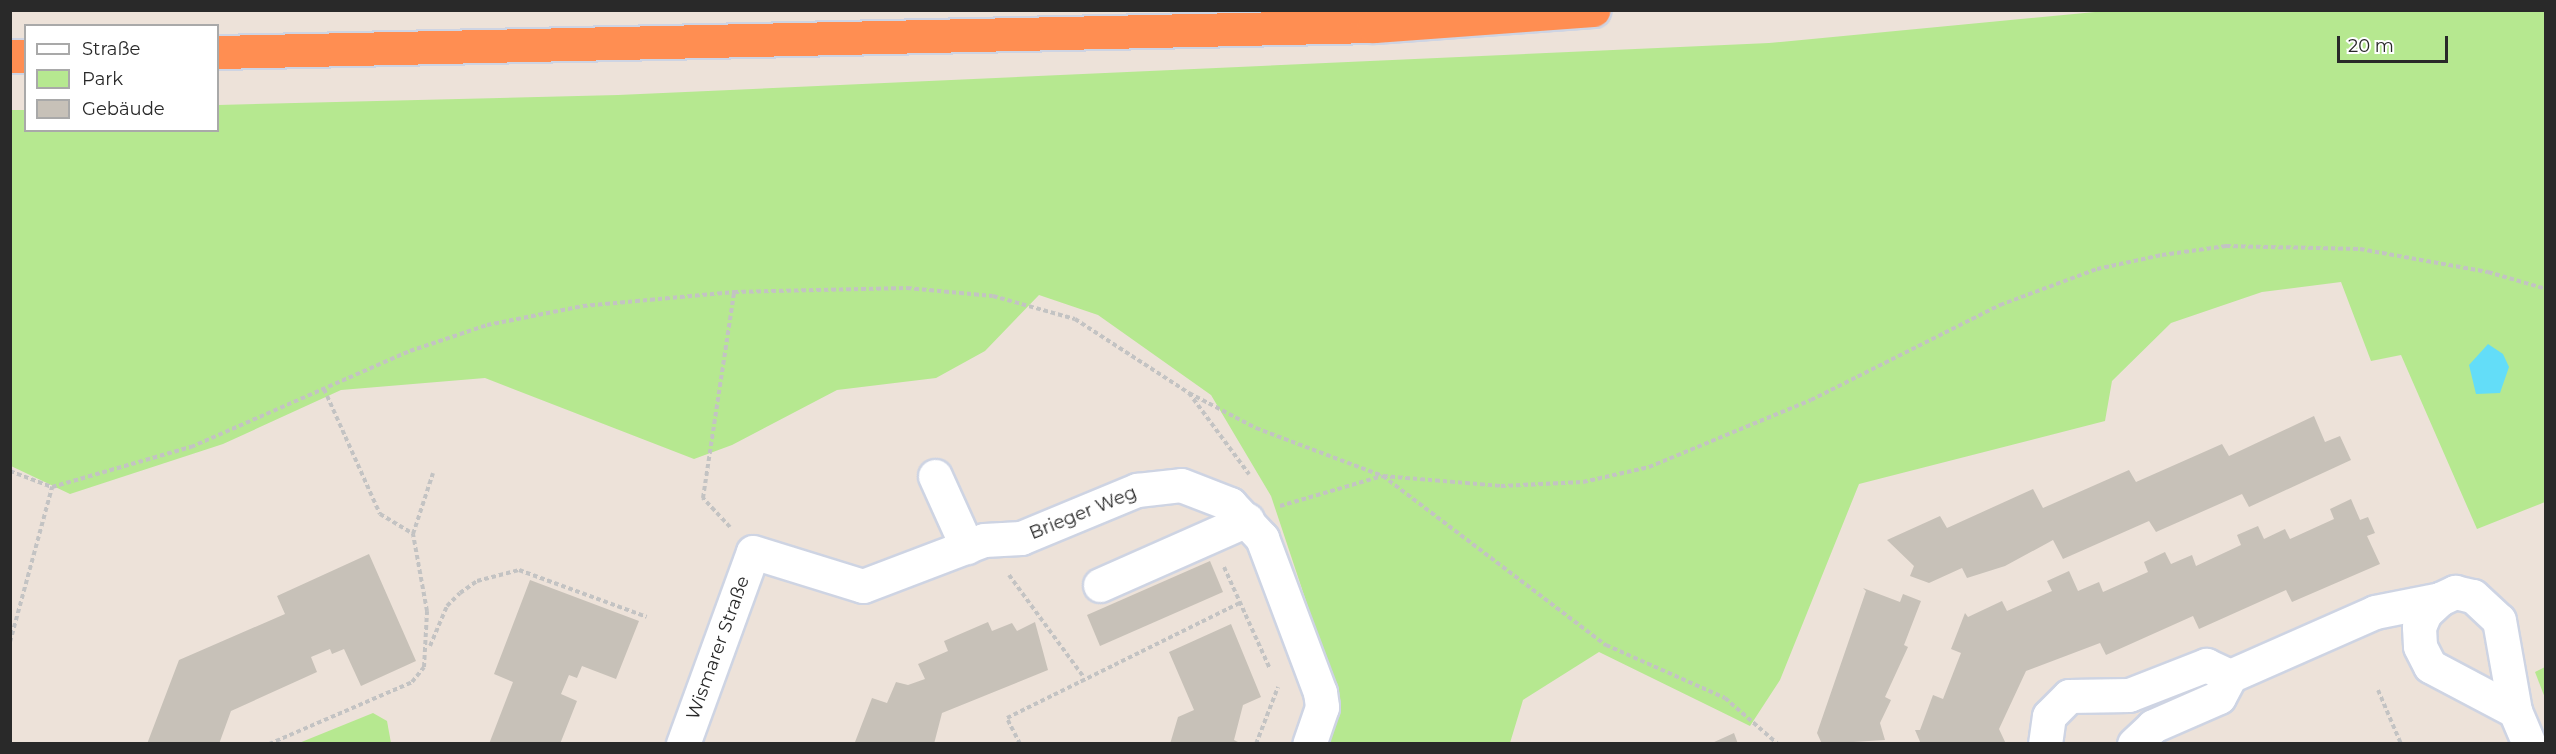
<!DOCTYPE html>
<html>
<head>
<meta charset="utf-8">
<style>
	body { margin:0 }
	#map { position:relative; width:2556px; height:754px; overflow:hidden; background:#ede2d9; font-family:Montserrat,sans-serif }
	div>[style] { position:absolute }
	.green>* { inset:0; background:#b6e890 }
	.water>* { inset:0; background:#63ddf8 }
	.building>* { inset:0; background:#c7c1b8 }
	.path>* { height:4px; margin-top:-2px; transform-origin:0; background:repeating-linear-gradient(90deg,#c3c3c3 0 4.5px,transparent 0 7.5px) }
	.roads { filter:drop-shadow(2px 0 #ced4e3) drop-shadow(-2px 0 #ced4e3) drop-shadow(0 2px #ced4e3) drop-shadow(0 -2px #ced4e3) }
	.minor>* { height:33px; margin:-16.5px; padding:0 16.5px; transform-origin:16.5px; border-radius:16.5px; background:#fff }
	.highway>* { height:33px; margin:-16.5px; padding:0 16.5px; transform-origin:16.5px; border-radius:16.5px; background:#ff8e52 }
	span { translate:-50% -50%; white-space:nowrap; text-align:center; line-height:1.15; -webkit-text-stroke:4.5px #fff; paint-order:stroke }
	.street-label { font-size:18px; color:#292929 }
	.frame { position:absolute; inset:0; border:12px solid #292929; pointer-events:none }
	.legend { position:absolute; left:24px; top:24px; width:195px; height:108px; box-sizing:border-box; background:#fff; border:2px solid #a9a9a9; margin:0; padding:8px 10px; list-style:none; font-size:18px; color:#292929 }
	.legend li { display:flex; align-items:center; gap:12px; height:30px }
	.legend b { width:30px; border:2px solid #a9a9a9 }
	.scale { position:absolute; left:2337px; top:36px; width:111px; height:27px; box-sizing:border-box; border:3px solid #292929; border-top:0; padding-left:8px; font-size:18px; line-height:21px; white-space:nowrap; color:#292929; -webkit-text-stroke:4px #fff; paint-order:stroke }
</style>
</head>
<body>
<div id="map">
	<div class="green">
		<i style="clip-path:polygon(2116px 10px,2545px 11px,2545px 502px,2477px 529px,2401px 355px,2371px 361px,2341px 282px,2262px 292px,2171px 323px,2112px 381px,2105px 421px,1859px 484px,1780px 680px,1750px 726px,1599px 652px,1523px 700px,1510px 743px,1327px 743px,1338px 697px,1271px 496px,1211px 395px,1098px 315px,1039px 295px,985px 351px,936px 378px,837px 390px,732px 445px,694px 459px,485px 378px,341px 390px,223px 444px,70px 494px,11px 466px,11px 110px,25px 110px,26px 130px,218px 130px,218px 105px,618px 95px,1769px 43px)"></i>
		<i style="clip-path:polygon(2545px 667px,2545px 698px,2535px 672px)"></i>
		<i style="clip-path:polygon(373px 713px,387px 721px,391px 743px,299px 743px)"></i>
	</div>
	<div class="water">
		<i style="clip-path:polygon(2488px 344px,2503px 354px,2509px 367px,2500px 393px,2476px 394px,2469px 365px)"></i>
	</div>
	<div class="building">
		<i style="clip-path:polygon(2314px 416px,2325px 442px,2340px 436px,2351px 460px,2249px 507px,2242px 494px,2156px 532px,2149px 521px,2063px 559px,2053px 540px,2005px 566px,1967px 578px,1962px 568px,1929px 583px,1910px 576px,1914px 566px,1887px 540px,1940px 516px,1947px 528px,2033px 489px,2043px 508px,2129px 470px,2136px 482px,2222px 444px,2229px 456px)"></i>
		<i style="clip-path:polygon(2351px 499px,2360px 520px,2368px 517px,2375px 533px,2367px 536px,2380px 564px,2292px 602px,2286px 590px,2199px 629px,2193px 616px,2106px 655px,2100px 643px,2026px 671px,1999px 729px,2006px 744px,1921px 744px,1915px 730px,1920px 730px,1933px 695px,1943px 699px,1961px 653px,1951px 649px,1965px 613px,1968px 617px,2002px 601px,2007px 611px,2052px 591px,2047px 581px,2069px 571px,2078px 591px,2099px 582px,2103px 592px,2148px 572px,2144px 562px,2165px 552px,2171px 564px,2192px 555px,2196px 566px,2241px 545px,2237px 535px,2258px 526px,2264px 539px,2285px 529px,2290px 539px,2334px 519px,2330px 509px)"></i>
		<i style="clip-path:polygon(369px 554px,416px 661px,361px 686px,344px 649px,332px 654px,330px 649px,311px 657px,317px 672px,231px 711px,219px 744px,147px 744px,179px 660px,285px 614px,277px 596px)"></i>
		<i style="clip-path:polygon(1210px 561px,1223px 592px,1100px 646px,1087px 615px)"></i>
		<i style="clip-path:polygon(530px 580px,639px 621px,616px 679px,582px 666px,577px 678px,569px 675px,561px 694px,577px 701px,560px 744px,489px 744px,513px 682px,494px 674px)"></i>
		<i style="clip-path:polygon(1863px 588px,1900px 602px,1903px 594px,1921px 601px,1904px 645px,1908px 647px,1885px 697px,1891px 700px,1880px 723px,1885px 740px,1822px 744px,1817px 733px,1866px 591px)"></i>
		<i style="clip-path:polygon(988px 622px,992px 631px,1012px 623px,1017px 631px,1035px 622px,1048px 670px,942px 713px,934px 744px,855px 742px,872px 698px,887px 703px,896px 682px,908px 685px,925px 679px,918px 664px,948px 651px,944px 641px)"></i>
		<i style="clip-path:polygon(1231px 624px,1261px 697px,1243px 705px,1234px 740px,1242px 744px,1170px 744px,1178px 717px,1194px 710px,1169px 652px)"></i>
		<i style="clip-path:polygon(1734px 733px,1738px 744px,1701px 744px,1712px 743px)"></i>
	</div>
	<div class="path">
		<i style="left:324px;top:389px;width:137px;rotate:65.9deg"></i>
		<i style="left:380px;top:514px;width:39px;rotate:31deg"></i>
		<i style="left:1189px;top:393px;width:101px;rotate:53.5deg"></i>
		<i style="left:10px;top:471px;width:45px;rotate:20.9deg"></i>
		<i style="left:52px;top:487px;width:145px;rotate:-16.1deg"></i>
		<i style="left:191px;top:447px;width:239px;rotate:-23.7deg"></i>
		<i style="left:410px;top:351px;width:81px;rotate:-18.7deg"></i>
		<i style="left:487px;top:325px;width:98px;rotate:-11.2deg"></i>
		<i style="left:583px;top:306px;width:152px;rotate:-5.3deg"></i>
		<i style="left:734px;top:292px;width:173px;rotate:-1.3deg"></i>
		<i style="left:907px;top:288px;width:86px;rotate:5.3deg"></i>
		<i style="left:993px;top:296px;width:85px;rotate:15.7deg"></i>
		<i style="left:1075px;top:319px;width:136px;rotate:33deg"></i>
		<i style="left:1189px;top:393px;width:76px;rotate:27.6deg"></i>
		<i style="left:1256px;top:428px;width:136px;rotate:20.7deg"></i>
		<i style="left:1383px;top:476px;width:118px;rotate:4.8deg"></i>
		<i style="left:1501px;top:486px;width:82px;rotate:-2.8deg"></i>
		<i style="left:1583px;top:482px;width:68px;rotate:-12.8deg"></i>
		<i style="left:1649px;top:467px;width:175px;rotate:-22.5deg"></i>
		<i style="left:1811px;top:400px;width:212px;rotate:-26.7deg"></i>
		<i style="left:2000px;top:305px;width:103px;rotate:-20.4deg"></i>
		<i style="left:2097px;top:269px;width:66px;rotate:-12.2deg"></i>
		<i style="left:2162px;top:255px;width:65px;rotate:-8deg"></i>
		<i style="left:2226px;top:246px;width:134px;rotate:1.3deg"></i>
		<i style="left:2360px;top:249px;width:130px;rotate:10.2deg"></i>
		<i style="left:2488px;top:272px;width:60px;rotate:16.3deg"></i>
		<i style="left:1383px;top:476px;width:280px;rotate:37.2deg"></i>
		<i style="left:1606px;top:645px;width:130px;rotate:24deg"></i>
		<i style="left:1725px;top:698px;width:70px;rotate:41deg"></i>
		<i style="left:1280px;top:506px;width:106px;rotate:-16.4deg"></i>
		<i style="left:730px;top:527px;width:40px;rotate:-133deg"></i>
		<i style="left:703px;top:498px;width:208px;rotate:-81.4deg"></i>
		<i style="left:1224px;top:567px;width:112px;rotate:65.7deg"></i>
		<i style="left:1009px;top:575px;width:125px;rotate:53.8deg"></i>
		<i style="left:10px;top:642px;width:161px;rotate:-74.8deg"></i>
		<i style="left:430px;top:646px;width:43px;rotate:-67deg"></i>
		<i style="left:447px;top:606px;width:18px;rotate:-45deg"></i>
		<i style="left:460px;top:593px;width:21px;rotate:-35deg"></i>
		<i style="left:477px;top:581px;width:43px;rotate:-14.7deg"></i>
		<i style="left:519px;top:570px;width:136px;rotate:20.2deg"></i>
		<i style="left:2378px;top:690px;width:59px;rotate:66.9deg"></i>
		<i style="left:269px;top:744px;width:156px;rotate:-23.4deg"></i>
		<i style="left:412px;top:682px;width:19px;rotate:-51deg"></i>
		<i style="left:424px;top:667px;width:56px;rotate:-86.9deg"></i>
		<i style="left:427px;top:611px;width:78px;rotate:-100.3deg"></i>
		<i style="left:413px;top:534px;width:64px;rotate:-71.8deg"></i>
		<i style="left:1020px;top:744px;width:29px;rotate:-117deg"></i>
		<i style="left:1007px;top:718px;width:260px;rotate:-26.3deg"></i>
		<i style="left:1256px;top:744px;width:61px;rotate:-68.9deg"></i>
	</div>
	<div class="roads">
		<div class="minor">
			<i style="left:935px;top:476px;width:78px;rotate:65.7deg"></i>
			<i style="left:1100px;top:585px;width:161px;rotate:-23.9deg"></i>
			<i style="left:2515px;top:711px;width:96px;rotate:-152.1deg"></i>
			<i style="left:2430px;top:666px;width:22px;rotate:-117deg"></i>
			<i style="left:2420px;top:646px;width:19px;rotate:-93deg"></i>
			<i style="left:2419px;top:627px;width:15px;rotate:-67deg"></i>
			<i style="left:2425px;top:613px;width:21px;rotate:-43deg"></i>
			<i style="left:2440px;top:599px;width:17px;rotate:-25deg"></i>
			<i style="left:2455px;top:592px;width:18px;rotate:13deg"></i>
			<i style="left:2473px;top:596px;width:35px;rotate:43deg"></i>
			<i style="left:2499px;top:620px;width:92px;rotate:80deg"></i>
			<i style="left:2515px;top:711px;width:36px;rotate:67deg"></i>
			<i style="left:683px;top:744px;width:204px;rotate:-70deg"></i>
			<i style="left:753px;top:552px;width:115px;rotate:17.2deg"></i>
			<i style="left:863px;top:586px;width:129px;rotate:-20.8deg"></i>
			<i style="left:984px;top:540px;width:37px;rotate:-3deg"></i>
			<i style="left:1021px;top:538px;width:126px;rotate:-22.5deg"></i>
			<i style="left:1137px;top:490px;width:44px;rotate:-6.5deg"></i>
			<i style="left:1181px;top:485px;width:53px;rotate:21.2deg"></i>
			<i style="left:1230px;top:504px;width:47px;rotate:46.7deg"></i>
			<i style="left:1262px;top:538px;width:165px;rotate:69.4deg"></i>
			<i style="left:1320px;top:692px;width:15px;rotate:82deg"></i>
			<i style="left:1322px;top:707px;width:39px;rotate:109deg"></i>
			<i style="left:2045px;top:744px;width:28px;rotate:-82deg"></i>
			<i style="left:2049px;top:716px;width:28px;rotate:-45deg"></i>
			<i style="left:2069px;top:696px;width:60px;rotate:-1deg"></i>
			<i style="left:2129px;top:695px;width:83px;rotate:-21.3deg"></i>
			<i style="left:2206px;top:665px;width:26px;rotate:25deg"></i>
			<i style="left:2134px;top:744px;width:26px;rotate:-43deg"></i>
			<i style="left:2153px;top:726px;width:72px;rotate:-23.7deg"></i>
			<i style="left:2219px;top:697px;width:24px;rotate:-62deg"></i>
			<i style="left:2230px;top:676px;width:158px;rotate:-23.8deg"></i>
			<i style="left:2375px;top:612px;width:66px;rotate:-11.3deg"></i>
		</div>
		<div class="highway">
			<i style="left:218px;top:52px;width:1156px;rotate:-1.29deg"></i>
			<i style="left:1374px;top:26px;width:220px;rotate:-4.2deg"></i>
			<i style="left:10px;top:56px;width:16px"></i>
		</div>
	</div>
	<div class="street-label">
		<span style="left:1083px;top:513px;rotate:-22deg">Brieger Weg</span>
		<span style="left:718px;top:648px;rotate:-70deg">Wismarer Straße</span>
	</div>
	<div class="frame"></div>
	<ul class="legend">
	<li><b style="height:8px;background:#fff"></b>Straße</li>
	<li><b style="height:16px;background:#b6e890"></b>Park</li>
	<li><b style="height:16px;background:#c7c1b8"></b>Gebäude</li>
	</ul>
	<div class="scale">20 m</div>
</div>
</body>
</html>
